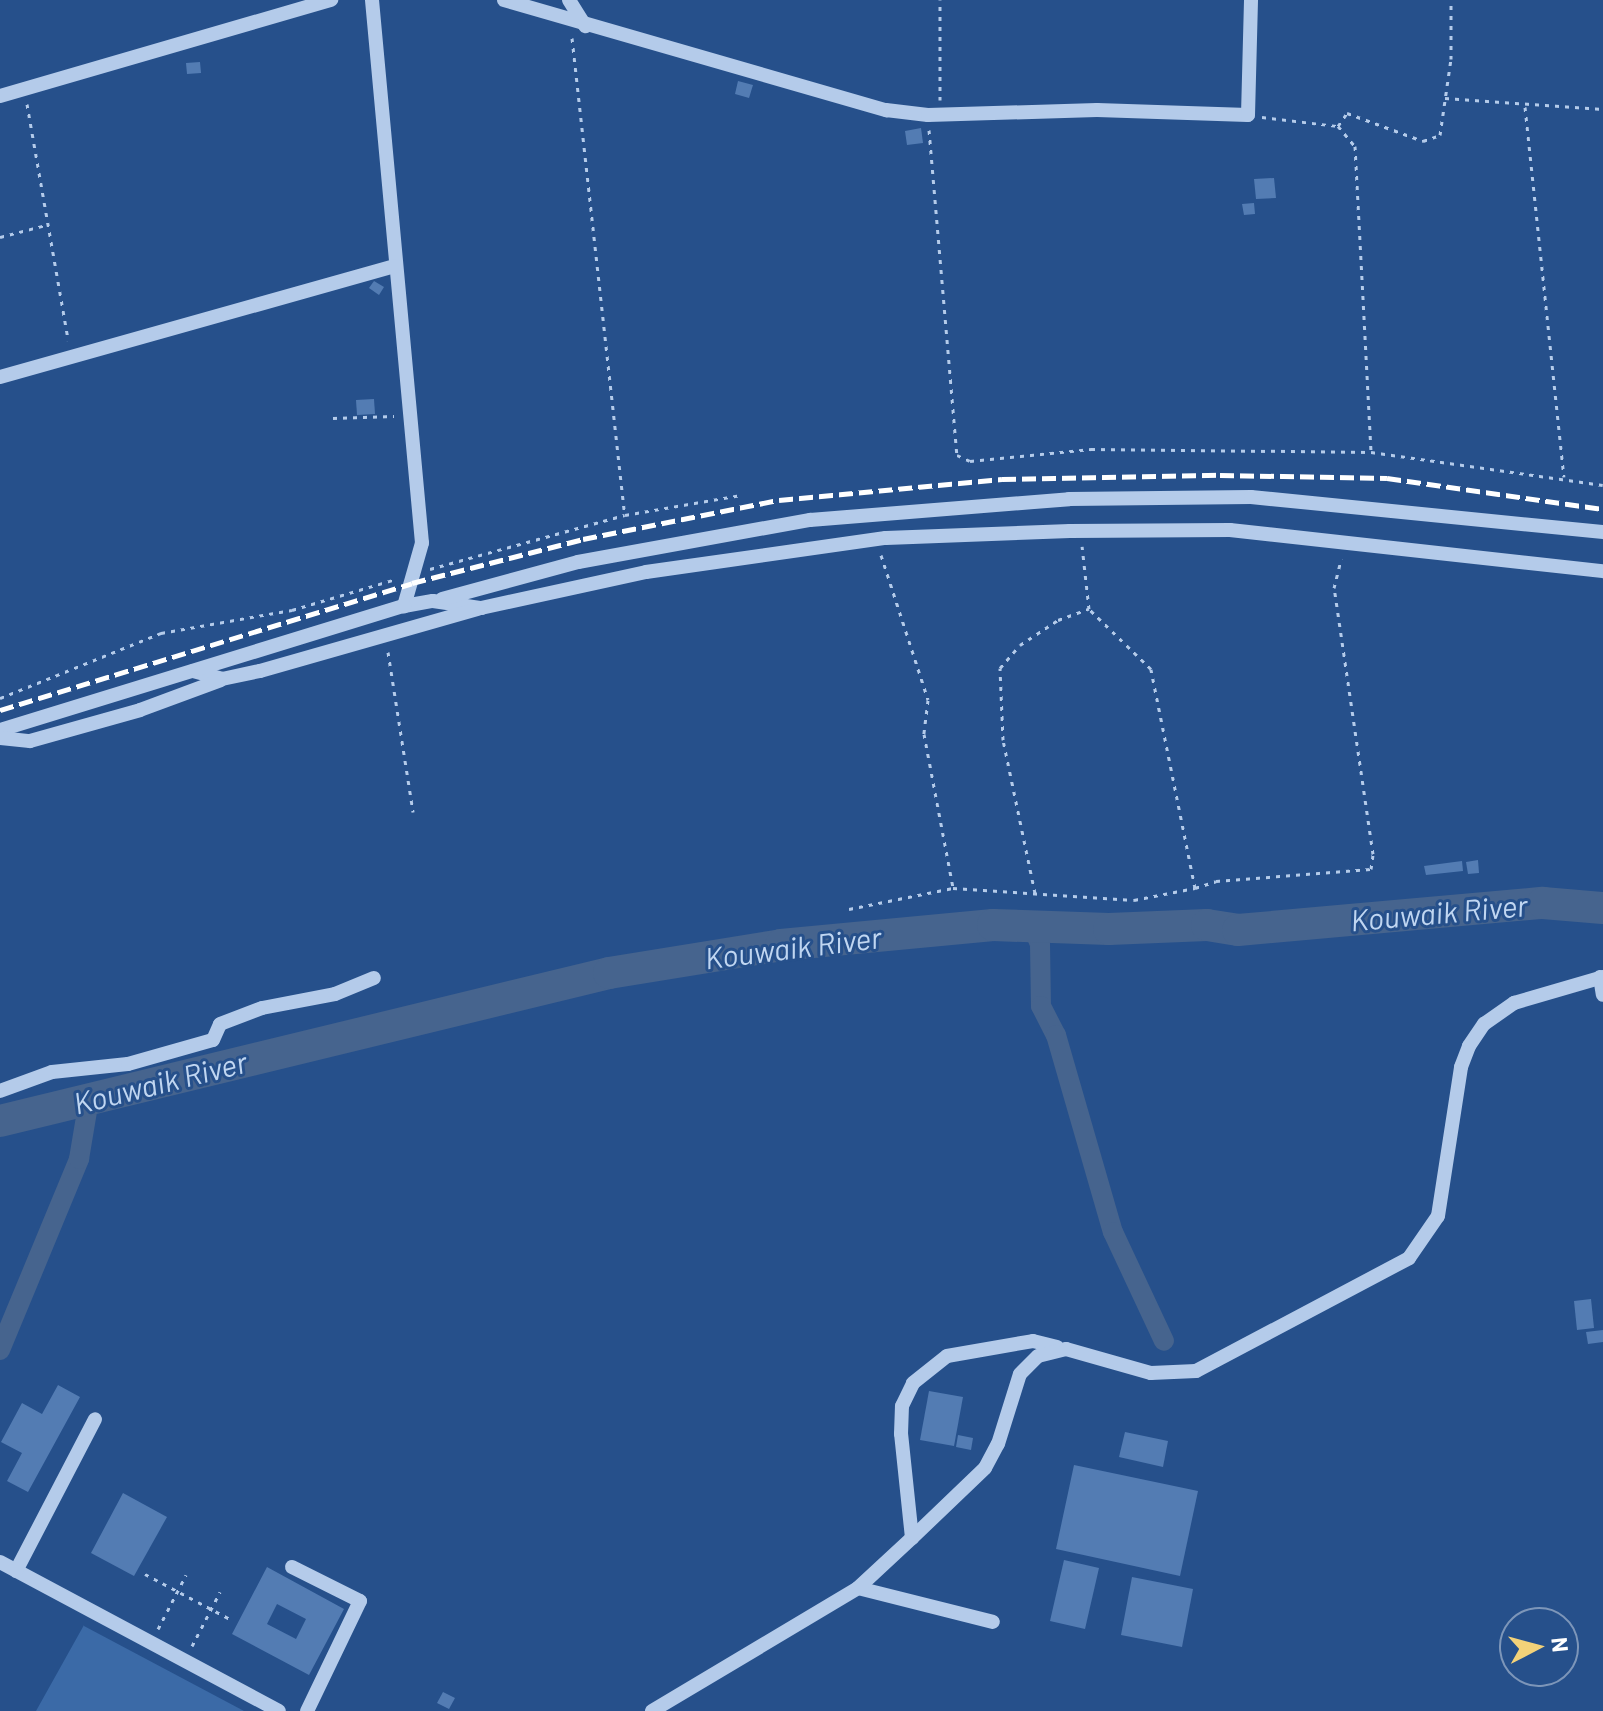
<!DOCTYPE html>
<html>
<head>
<meta charset="utf-8">
<style>
	body { margin:0 }
	#map { position:relative; width:1603px; height:1711px; overflow:hidden; background:#26508b; font-family:Barlow,sans-serif }
	div>[style] { position:absolute }
	.green>* { inset:0; background:#3b6aa7 }
	.canal>* { height:20px; margin:-10px; padding:0 10px; transform-origin:10px; border-radius:10px; background:#46648e }
	.river>* { height:32px; margin:-16px; padding:0 16px; transform-origin:16px; border-radius:16px; background:#46648e }
	.building>* { inset:0; background:#537cb3 }
	.path>* { height:3px; margin-top:-1.5px; transform-origin:0; background:repeating-linear-gradient(90deg,#b4cbea 0 4px,transparent 0 10px) }
	.minor>* { height:14px; margin:-7px; padding:0 7px; transform-origin:7px; border-radius:7px; background:#b4cbea }
	.rail>* { height:5px; margin-top:-2.5px; transform-origin:0; background:repeating-linear-gradient(90deg,#fff 0 14px,transparent 0 20px) }
	span { translate:-50% -50%; white-space:nowrap; text-align:center; line-height:1.15; -webkit-text-stroke:6px #26508b; paint-order:stroke }
	.water-label { font-size:30px; color:#c0d6f1; font-style:italic }
	.north { position:absolute; left:1499px; top:1607px; width:80px; height:80px; box-sizing:border-box; background:#26508b; border:2px solid #7d96b9; border-radius:50%; rotate:84deg; font-size:22px; font-weight:700; line-height:32px; text-align:center; color:#fff }
	.north::after { content:''; display:block; margin:auto; width:28px; height:36px; background:#f3d279; clip-path:polygon(50% 0,100% 100%,50% 72%,0 100%) }
</style>
</head>
<body>
<div id="map">
	<div class="green">
		<i style="clip-path:polygon(84px 1625px,84px 1626px,244px 1711px,36px 1711px)"></i>
	</div>
	<div class="canal">
		<i style="left:1031px;top:923px;width:23px;rotate:67deg"></i>
		<i style="left:1040px;top:944px;width:62px;rotate:89.1deg"></i>
		<i style="left:1041px;top:1006px;width:33px;rotate:63deg"></i>
		<i style="left:1056px;top:1035px;width:205px;rotate:73.9deg"></i>
		<i style="left:1113px;top:1232px;width:120px;rotate:64.9deg"></i>
		<i style="left:0;top:1350px;width:207px;rotate:-67.5deg"></i>
		<i style="left:79px;top:1159px;width:61px;rotate:-80.5deg"></i>
	</div>
	<div class="river">
		<i style="left:0;top:1121px;width:627px;rotate:-13.66deg"></i>
		<i style="left:609px;top:973px;width:174px;rotate:-9.2deg"></i>
		<i style="left:781px;top:945px;width:213px;rotate:-5.4deg"></i>
		<i style="left:993px;top:925px;width:116px;rotate:2deg"></i>
		<i style="left:1109px;top:929px;width:98px;rotate:-2.3deg"></i>
		<i style="left:1207px;top:925px;width:31px;rotate:9deg"></i>
		<i style="left:1238px;top:930px;width:306px;rotate:-5.1deg"></i>
		<i style="left:1543px;top:903px;width:60px;rotate:4.8deg"></i>
	</div>
	<div class="building">
		<i style="clip-path:polygon(200px 62px,201px 73px,187px 74px,186px 63px)"></i>
		<i style="clip-path:polygon(738px 81px,753px 85px,749px 98px,735px 94px)"></i>
		<i style="clip-path:polygon(921px 128px,923px 143px,907px 145px,905px 131px)"></i>
		<i style="clip-path:polygon(1274px 178px,1276px 198px,1256px 199px,1254px 179px)"></i>
		<i style="clip-path:polygon(1254px 203px,1255px 214px,1244px 215px,1242px 204px)"></i>
		<i style="clip-path:polygon(374px 281px,384px 287px,379px 295px,369px 288px)"></i>
		<i style="clip-path:polygon(374px 399px,375px 414px,357px 415px,356px 400px)"></i>
		<i style="clip-path:polygon(1478px 860px,1479px 873px,1468px 874px,1466px 862px)"></i>
		<i style="clip-path:polygon(1462px 861px,1463px 871px,1426px 875px,1424px 866px)"></i>
		<i style="clip-path:polygon(1591px 1299px,1594px 1328px,1577px 1330px,1574px 1301px)"></i>
		<i style="clip-path:polygon(1603px 1330px,1603px 1342px,1588px 1344px,1586px 1332px)"></i>
		<i style="clip-path:polygon(58px 1385px,80px 1397px,28px 1492px,7px 1481px,22px 1453px,1px 1442px,22px 1403px,42px 1414px)"></i>
		<i style="clip-path:polygon(929px 1391px,963px 1397px,954px 1446px,920px 1440px)"></i>
		<i style="clip-path:polygon(1125px 1432px,1168px 1441px,1163px 1467px,1119px 1457px)"></i>
		<i style="clip-path:polygon(958px 1435px,973px 1438px,971px 1450px,956px 1447px)"></i>
		<i style="clip-path:polygon(1074px 1465px,1198px 1491px,1180px 1576px,1056px 1549px)"></i>
		<i style="clip-path:polygon(123px 1493px,167px 1517px,134px 1576px,91px 1553px)"></i>
		<i style="clip-path:polygon(1064px 1560px,1099px 1568px,1085px 1629px,1050px 1621px)"></i>
		<i style="clip-path:polygon(evenodd,267px 1567px,344px 1609px,309px 1675px,232px 1634px,267px 1567px,277px 1604px,306px 1619px,296px 1639px,267px 1624px,277px 1604px)"></i>
		<i style="clip-path:polygon(1132px 1577px,1193px 1589px,1182px 1647px,1121px 1635px)"></i>
		<i style="clip-path:polygon(443px 1692px,455px 1698px,449px 1709px,437px 1703px)"></i>
	</div>
	<div class="path">
		<i style="left:572px;top:38px;width:480px;rotate:83.7deg"></i>
		<i style="left:1445px;top:98px;width:158px;rotate:4deg"></i>
		<i style="left:940px;top:100px;width:100px;rotate:-90deg"></i>
		<i style="left:27px;top:104px;width:240px;rotate:80.1deg"></i>
		<i style="left:1525px;top:107px;width:372px;rotate:84deg"></i>
		<i style="left:1262px;top:117px;width:77px;rotate:6.8deg"></i>
		<i style="left:1338px;top:126px;width:26px;rotate:50deg"></i>
		<i style="left:1355px;top:146px;width:306px;rotate:87deg"></i>
		<i style="left:1371px;top:452px;width:234px;rotate:8.1deg"></i>
		<i style="left:1338px;top:126px;width:16px;rotate:-55deg"></i>
		<i style="left:1347px;top:113px;width:81px;rotate:20.2deg"></i>
		<i style="left:1423px;top:141px;width:18px;rotate:-19deg"></i>
		<i style="left:1440px;top:135px;width:77px;rotate:-81.8deg"></i>
		<i style="left:1451px;top:59px;width:59px;rotate:-90deg"></i>
		<i style="left:929px;top:130px;width:326px;rotate:85.1deg"></i>
		<i style="left:957px;top:455px;width:14px;rotate:25deg"></i>
		<i style="left:970px;top:461px;width:122px;rotate:-5.7deg"></i>
		<i style="left:1091px;top:449px;width:280px;rotate:0.6deg"></i>
		<i style="left:0;top:237px;width:48px;rotate:-14.6deg"></i>
		<i style="left:333px;top:418px;width:61px;rotate:-1.9deg"></i>
		<i style="left:881px;top:555px;width:152px;rotate:72deg"></i>
		<i style="left:928px;top:700px;width:34px;rotate:97deg"></i>
		<i style="left:924px;top:734px;width:157px;rotate:79.3deg"></i>
		<i style="left:430px;top:569px;width:202px;rotate:-15.5deg"></i>
		<i style="left:625px;top:515px;width:118px;rotate:-9.8deg"></i>
		<i style="left:388px;top:652px;width:162px;rotate:81.1deg"></i>
		<i style="left:0;top:698px;width:174px;rotate:-22deg"></i>
		<i style="left:161px;top:633px;width:133px;rotate:-10deg"></i>
		<i style="left:292px;top:610px;width:109px;rotate:-16.6deg"></i>
		<i style="left:1195px;top:888px;width:22px;rotate:-18deg"></i>
		<i style="left:1216px;top:881px;width:155px;rotate:-4.4deg"></i>
		<i style="left:1371px;top:869px;width:15px;rotate:-82deg"></i>
		<i style="left:1373px;top:854px;width:269px;rotate:-98.3deg"></i>
		<i style="left:1334px;top:588px;width:30px;rotate:-76deg"></i>
		<i style="left:1035px;top:893px;width:156px;rotate:-101.8deg"></i>
		<i style="left:1003px;top:740px;width:72px;rotate:-92.4deg"></i>
		<i style="left:1000px;top:668px;width:30px;rotate:-49deg"></i>
		<i style="left:1020px;top:645px;width:45px;rotate:-33.3deg"></i>
		<i style="left:1058px;top:620px;width:33px;rotate:-20deg"></i>
		<i style="left:1089px;top:609px;width:63px;rotate:-96.3deg"></i>
		<i style="left:849px;top:909px;width:106px;rotate:-11.4deg"></i>
		<i style="left:953px;top:888px;width:181px;rotate:3.8deg"></i>
		<i style="left:1134px;top:900px;width:62px;rotate:-11.1deg"></i>
		<i style="left:1195px;top:888px;width:223px;rotate:-101.4deg"></i>
		<i style="left:1151px;top:669px;width:86px;rotate:-135.9deg"></i>
		<i style="left:145px;top:1574px;width:98px;rotate:27.9deg"></i>
		<i style="left:158px;top:1629px;width:61px;rotate:-62.6deg"></i>
		<i style="left:192px;top:1646px;width:61px;rotate:-62.6deg"></i>
	</div>
	<div class="minor">
		<i style="left:372px;top:0;width:545px;rotate:84.74deg"></i>
		<i style="left:422px;top:543px;width:66px;rotate:105.9deg"></i>
		<i style="left:404px;top:606px;width:29px;rotate:-10deg"></i>
		<i style="left:433px;top:601px;width:49px;rotate:8.3deg"></i>
		<i style="left:481px;top:608px;width:169px;rotate:-12.3deg"></i>
		<i style="left:646px;top:572px;width:242px;rotate:-8.1deg"></i>
		<i style="left:886px;top:538px;width:184px;rotate:-2.2deg"></i>
		<i style="left:1070px;top:531px;width:160px;rotate:-0.4deg"></i>
		<i style="left:1230px;top:530px;width:375px;rotate:6.3deg"></i>
		<i style="left:504px;top:0;width:398px;rotate:16.1deg"></i>
		<i style="left:886px;top:110px;width:42px;rotate:6.8deg"></i>
		<i style="left:928px;top:115px;width:169px;rotate:-1.7deg"></i>
		<i style="left:1097px;top:110px;width:151px;rotate:1.9deg"></i>
		<i style="left:1248px;top:115px;width:115px;rotate:-88.5deg"></i>
		<i style="left:569px;top:0;width:31px;rotate:58deg"></i>
		<i style="left:0;top:96px;width:345px;rotate:-16.2deg"></i>
		<i style="left:0;top:377px;width:410px;rotate:-15.7deg"></i>
		<i style="left:442px;top:599px;width:141px;rotate:-15.2deg"></i>
		<i style="left:578px;top:562px;width:236px;rotate:-10.3deg"></i>
		<i style="left:810px;top:520px;width:260px;rotate:-4.6deg"></i>
		<i style="left:1069px;top:499px;width:182px;rotate:-0.6deg"></i>
		<i style="left:1251px;top:497px;width:354px;rotate:5.7deg"></i>
		<i style="left:193px;top:671px;width:30px;rotate:15deg"></i>
		<i style="left:222px;top:679px;width:39px;rotate:-12deg"></i>
		<i style="left:260px;top:671px;width:226px;rotate:-15.9deg"></i>
		<i style="left:0;top:730px;width:423px;rotate:-17.1deg"></i>
		<i style="left:0;top:738px;width:30px;rotate:6deg"></i>
		<i style="left:30px;top:741px;width:114px;rotate:-15.7deg"></i>
		<i style="left:140px;top:710px;width:86px;rotate:-20.3deg"></i>
		<i style="left:1600px;top:977px;width:18px;rotate:81deg"></i>
		<i style="left:0;top:1091px;width:55px;rotate:-20.1deg"></i>
		<i style="left:52px;top:1072px;width:76px;rotate:-6deg"></i>
		<i style="left:128px;top:1064px;width:88px;rotate:-15.8deg"></i>
		<i style="left:213px;top:1040px;width:17px;rotate:-66deg"></i>
		<i style="left:220px;top:1024px;width:45px;rotate:-20.9deg"></i>
		<i style="left:262px;top:1008px;width:74px;rotate:-10.9deg"></i>
		<i style="left:335px;top:994px;width:42px;rotate:-22.3deg"></i>
		<i style="left:912px;top:1538px;width:105px;rotate:-96deg"></i>
		<i style="left:901px;top:1434px;width:28px;rotate:-88deg"></i>
		<i style="left:902px;top:1406px;width:25px;rotate:-64deg"></i>
		<i style="left:913px;top:1383px;width:43px;rotate:-38.5deg"></i>
		<i style="left:947px;top:1356px;width:87px;rotate:-9.9deg"></i>
		<i style="left:1033px;top:1341px;width:25px;rotate:14deg"></i>
		<i style="left:0;top:1562px;width:316px;rotate:28.1deg"></i>
		<i style="left:292px;top:1567px;width:76px;rotate:26.6deg"></i>
		<i style="left:360px;top:1601px;width:122px;rotate:115.7deg"></i>
		<i style="left:16px;top:1571px;width:171px;rotate:-62.5deg"></i>
		<i style="left:858px;top:1588px;width:139px;rotate:14.1deg"></i>
		<i style="left:652px;top:1711px;width:240px;rotate:-30.8deg"></i>
		<i style="left:858px;top:1588px;width:74px;rotate:-42.8deg"></i>
		<i style="left:912px;top:1538px;width:101px;rotate:-43.8deg"></i>
		<i style="left:985px;top:1468px;width:27px;rotate:-62deg"></i>
		<i style="left:998px;top:1444px;width:73px;rotate:-72.6deg"></i>
		<i style="left:1020px;top:1374px;width:25px;rotate:-45deg"></i>
		<i style="left:1038px;top:1356px;width:29px;rotate:-14deg"></i>
		<i style="left:1066px;top:1349px;width:88px;rotate:15.8deg"></i>
		<i style="left:1151px;top:1373px;width:45px;rotate:-2.5deg"></i>
		<i style="left:1196px;top:1371px;width:241px;rotate:-27.9deg"></i>
		<i style="left:1409px;top:1258px;width:51px;rotate:-55.4deg"></i>
		<i style="left:1438px;top:1216px;width:151px;rotate:-81.2deg"></i>
		<i style="left:1461px;top:1067px;width:22px;rotate:-69deg"></i>
		<i style="left:1469px;top:1046px;width:27px;rotate:-56deg"></i>
		<i style="left:1484px;top:1024px;width:37px;rotate:-35deg"></i>
		<i style="left:1514px;top:1003px;width:93px;rotate:-16.3deg"></i>
	</div>
	<div class="rail">
		<i style="left:0;top:710px;width:431px;rotate:-17.1deg"></i>
		<i style="left:412px;top:583px;width:177px;rotate:-14.4deg"></i>
		<i style="left:583px;top:539px;width:200px;rotate:-11.3deg"></i>
		<i style="left:779px;top:500px;width:224px;rotate:-5.4deg"></i>
		<i style="left:1002px;top:479px;width:218px;rotate:-1.1deg"></i>
		<i style="left:1220px;top:475px;width:167px;rotate:1deg"></i>
		<i style="left:1387px;top:478px;width:218px;rotate:8.2deg"></i>
	</div>
	<div class="water-label">
		<span style="left:1439px;top:912px;rotate:-5deg">Kouwaik River</span>
		<span style="left:793px;top:947px;rotate:-7deg">Kouwaik River</span>
		<span style="left:160px;top:1082px;rotate:-14deg">Kouwaik River</span>
	</div>
	<div class="north">N</div>
</div>
</body>
</html>
